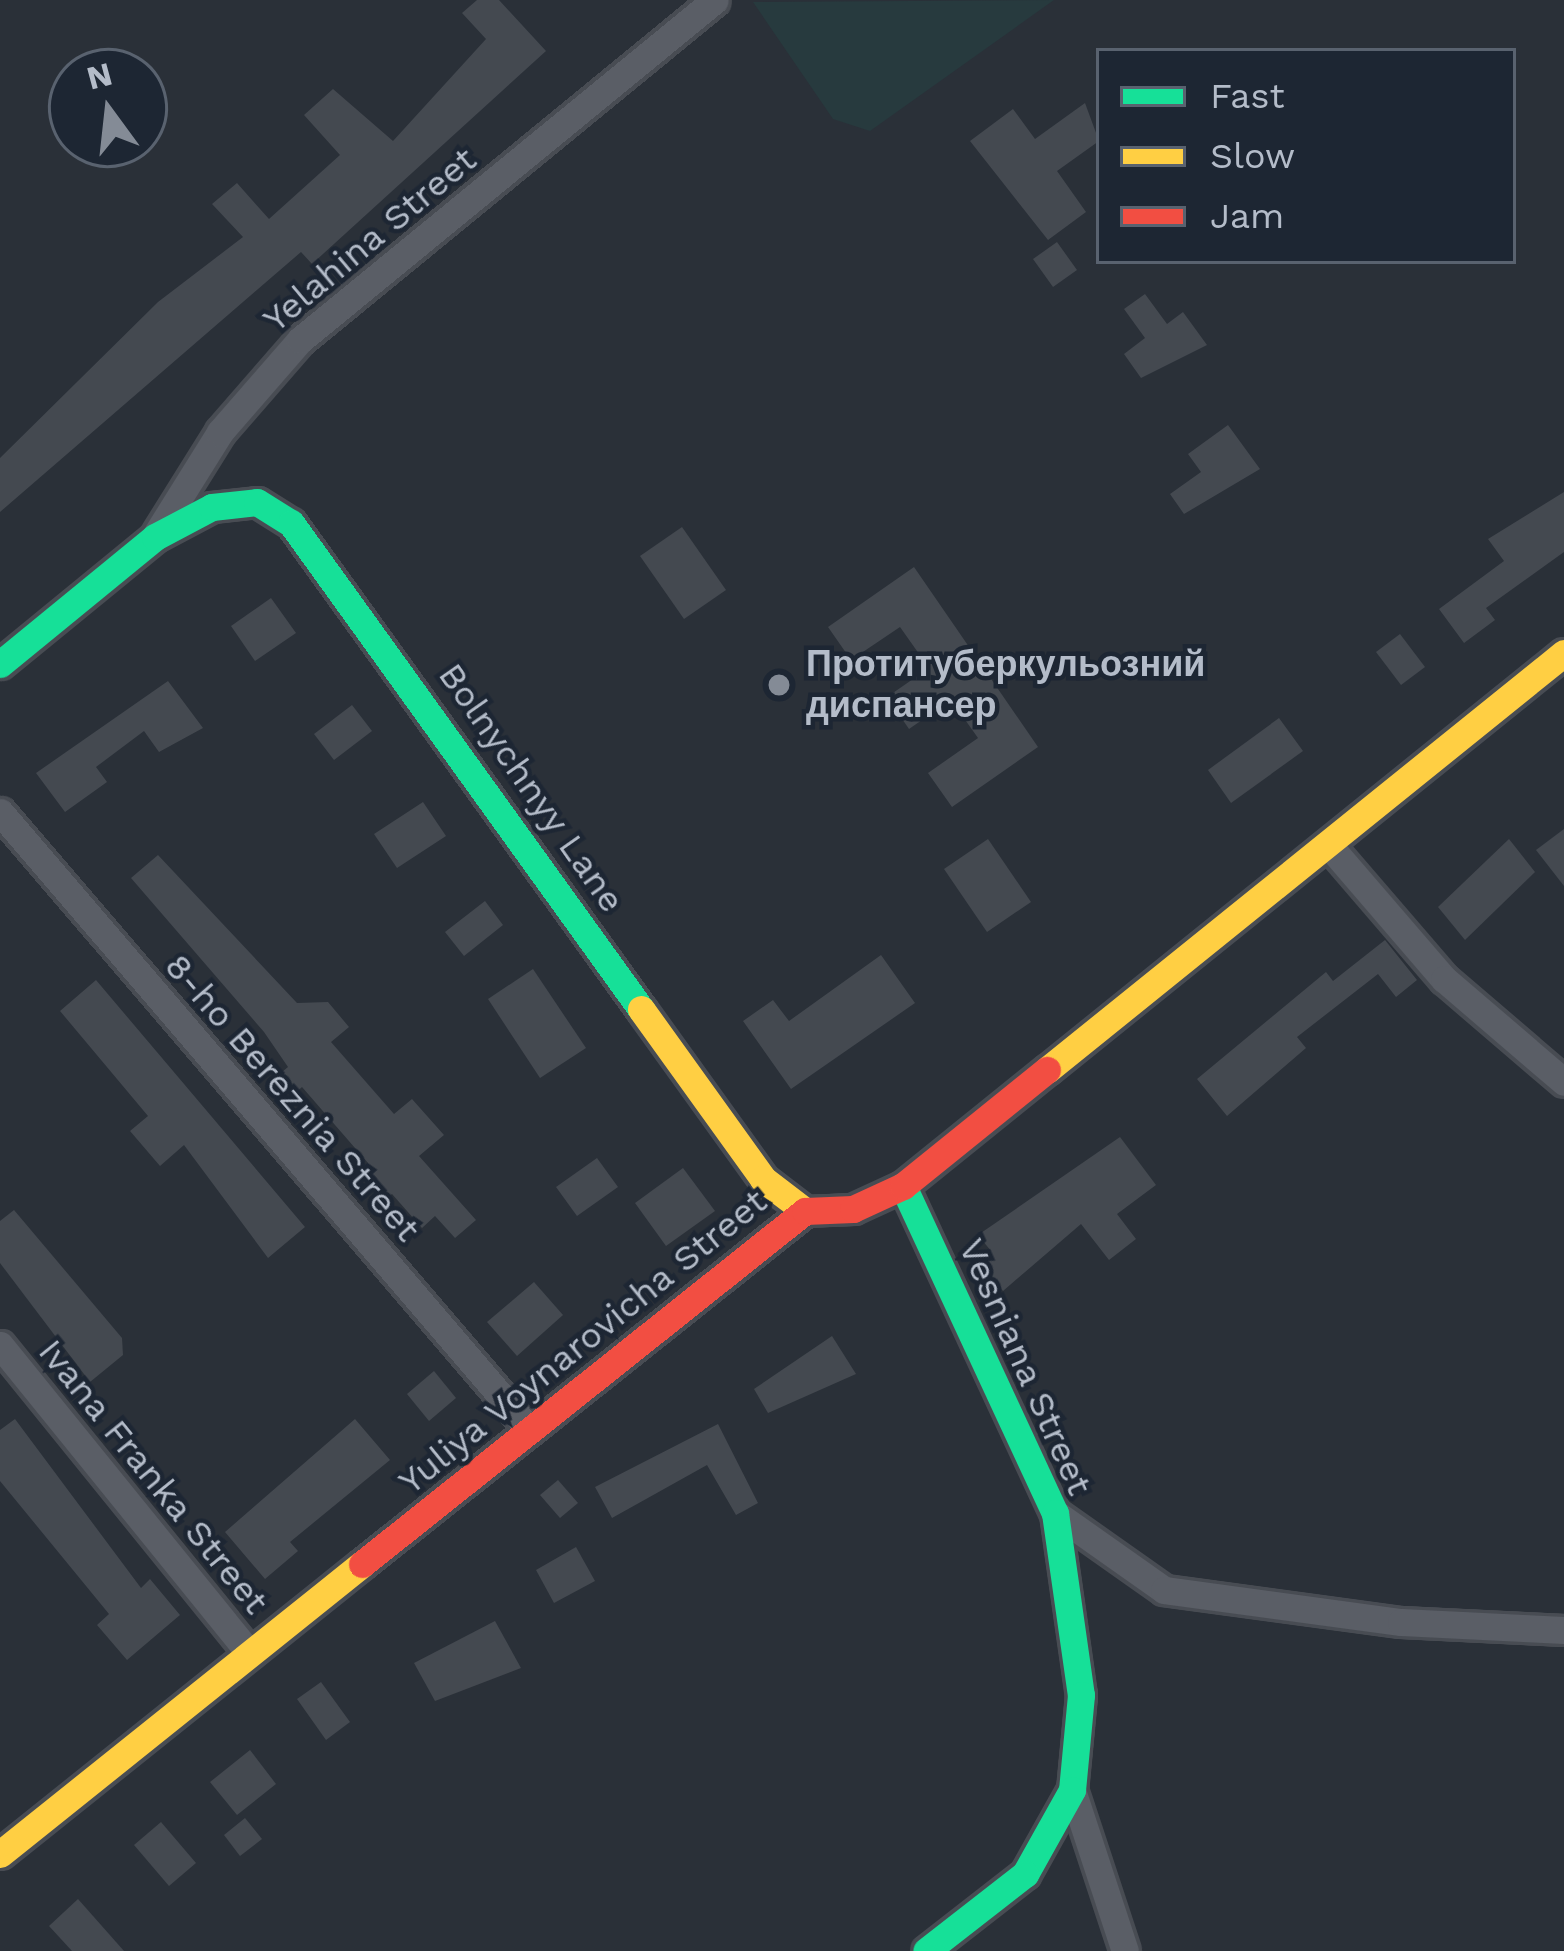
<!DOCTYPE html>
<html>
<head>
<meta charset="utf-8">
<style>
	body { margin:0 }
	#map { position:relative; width:1564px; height:1951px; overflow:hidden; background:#2a3038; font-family:"Work Sans",sans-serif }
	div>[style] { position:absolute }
	.green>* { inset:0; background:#273a3e }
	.building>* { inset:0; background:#444950 }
	.roads { filter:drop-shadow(3px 0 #484c53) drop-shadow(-3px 0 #484c53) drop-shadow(0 3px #484c53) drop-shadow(0 -3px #484c53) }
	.street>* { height:27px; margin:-13.5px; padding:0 13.5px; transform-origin:13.5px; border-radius:13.5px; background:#5a5e66 }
	.fast>* { height:27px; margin:-13.5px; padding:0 13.5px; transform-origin:13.5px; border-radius:13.5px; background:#16e098 }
	.slow>* { height:27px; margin:-13.5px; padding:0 13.5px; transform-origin:13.5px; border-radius:13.5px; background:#ffcf43 }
	.jam>* { height:27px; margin:-13.5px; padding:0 13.5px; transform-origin:13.5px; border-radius:13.5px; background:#f24e42 }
	.dots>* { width:33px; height:33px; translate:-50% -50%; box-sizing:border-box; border:6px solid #1d2633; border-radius:50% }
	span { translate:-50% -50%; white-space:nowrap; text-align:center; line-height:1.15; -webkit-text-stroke:9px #1d2633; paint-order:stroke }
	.street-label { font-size:36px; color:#b4bcc9 }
	.poi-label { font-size:36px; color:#b4bcc9; font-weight:700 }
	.left { translate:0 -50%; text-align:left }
	.legend { position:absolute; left:1096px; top:48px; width:420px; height:216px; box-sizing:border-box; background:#1d2633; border:3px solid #59626f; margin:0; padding:15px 21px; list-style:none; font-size:36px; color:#b4bcc9 }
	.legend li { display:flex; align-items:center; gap:24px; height:60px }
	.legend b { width:60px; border:3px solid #59626f }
	.north { position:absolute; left:48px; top:48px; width:120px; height:120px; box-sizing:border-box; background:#1d2633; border:3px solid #59626f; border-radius:50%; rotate:345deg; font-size:33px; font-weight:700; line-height:48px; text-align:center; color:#b4bcc9 }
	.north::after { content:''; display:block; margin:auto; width:42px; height:54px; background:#848b96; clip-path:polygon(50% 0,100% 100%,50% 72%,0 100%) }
</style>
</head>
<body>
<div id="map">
	<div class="green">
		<i style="clip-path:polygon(1054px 0,870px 131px,833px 119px,753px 2px)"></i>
	</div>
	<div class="building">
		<i style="clip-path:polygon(477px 0,499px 0,546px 51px,312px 264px,301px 252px,0 512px,0 458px,158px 302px,243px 237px,212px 204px,237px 183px,269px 219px,340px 155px,304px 115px,333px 89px,393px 141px,486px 39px,462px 13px)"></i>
		<i style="clip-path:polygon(1085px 103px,1099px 141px,1057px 171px,1086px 212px,1048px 240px,970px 141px,1013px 109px,1035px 139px)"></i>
		<i style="clip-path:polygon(1057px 242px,1077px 270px,1053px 287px,1033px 259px)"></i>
		<i style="clip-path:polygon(1145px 294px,1167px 324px,1183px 312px,1207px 345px,1141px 378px,1124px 354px,1145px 338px,1124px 309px)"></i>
		<i style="clip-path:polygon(1228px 425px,1260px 469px,1184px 514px,1170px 494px,1201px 472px,1188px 454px)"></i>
		<i style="clip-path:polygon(1564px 492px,1564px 552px,1486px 608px,1495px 620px,1464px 643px,1439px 609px,1504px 561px,1488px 539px)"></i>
		<i style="clip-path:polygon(682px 527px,726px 590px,684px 619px,640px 556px)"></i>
		<i style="clip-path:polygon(914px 567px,1038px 747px,952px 807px,928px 773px,978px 738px,951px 700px,909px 729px,887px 697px,929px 668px,900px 627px,851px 660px,828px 627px)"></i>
		<i style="clip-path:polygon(271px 598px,296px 633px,255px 661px,231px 626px)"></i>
		<i style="clip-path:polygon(1400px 634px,1425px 667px,1401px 685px,1376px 652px)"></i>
		<i style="clip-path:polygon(168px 681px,203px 728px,159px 752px,144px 731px,96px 767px,107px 782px,65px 812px,36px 773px)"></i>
		<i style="clip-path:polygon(352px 705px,372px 731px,334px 760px,314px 734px)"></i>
		<i style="clip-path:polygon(1279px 718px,1303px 751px,1231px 803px,1208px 770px)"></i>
		<i style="clip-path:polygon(423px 802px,446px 836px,397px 868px,374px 834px)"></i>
		<i style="clip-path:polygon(1564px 829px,1564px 886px,1536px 850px)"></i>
		<i style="clip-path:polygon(988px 839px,1031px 902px,987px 932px,944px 869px)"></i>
		<i style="clip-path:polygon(1509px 839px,1535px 872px,1465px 940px,1438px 907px)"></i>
		<i style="clip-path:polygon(158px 855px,297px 1003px,328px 1002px,349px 1027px,331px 1042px,394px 1114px,412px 1099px,444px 1135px,419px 1156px,476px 1220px,455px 1238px,435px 1216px,422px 1228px,392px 1194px,383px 1202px,357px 1172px,368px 1163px,302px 1087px,292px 1096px,276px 1077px,288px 1067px,264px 1032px,131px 878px)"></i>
		<i style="clip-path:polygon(485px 901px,503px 925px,464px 956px,445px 932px)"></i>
		<i style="clip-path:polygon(1385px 940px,1417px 980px,1396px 997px,1378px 974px,1297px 1037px,1306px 1048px,1227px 1116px,1197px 1079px,1326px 972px,1333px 981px)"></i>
		<i style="clip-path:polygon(881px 955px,915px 1003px,791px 1089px,743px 1021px,773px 1000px,789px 1021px)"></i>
		<i style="clip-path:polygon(533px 969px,586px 1048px,540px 1078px,488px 999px)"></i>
		<i style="clip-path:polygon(96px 980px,305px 1227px,268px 1258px,184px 1145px,160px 1166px,130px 1131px,148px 1116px,60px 1011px)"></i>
		<i style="clip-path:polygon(1120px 1137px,1156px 1185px,1117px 1214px,1136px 1239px,1109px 1260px,1081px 1224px,1003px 1291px,979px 1261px,991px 1251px,978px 1235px)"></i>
		<i style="clip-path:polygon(597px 1158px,618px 1187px,577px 1216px,556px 1187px)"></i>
		<i style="clip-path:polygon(683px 1168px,715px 1211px,666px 1246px,635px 1203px)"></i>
		<i style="clip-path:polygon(14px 1210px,122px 1338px,123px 1355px,90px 1382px,0 1263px,0 1221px)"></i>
		<i style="clip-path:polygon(534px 1282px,563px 1315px,517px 1356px,487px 1322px)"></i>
		<i style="clip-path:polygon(832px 1336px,856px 1374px,768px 1413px,754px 1389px)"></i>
		<i style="clip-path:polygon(434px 1371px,456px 1398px,429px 1421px,407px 1394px)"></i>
		<i style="clip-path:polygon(15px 1419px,141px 1588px,150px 1579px,180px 1615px,127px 1660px,97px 1625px,109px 1614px,0 1481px,0 1430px)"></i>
		<i style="clip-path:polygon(355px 1419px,390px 1460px,290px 1542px,298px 1551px,265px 1579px,225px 1532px)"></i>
		<i style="clip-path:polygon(718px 1424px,758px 1503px,736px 1515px,707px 1465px,612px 1518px,595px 1487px)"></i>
		<i style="clip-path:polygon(558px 1480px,578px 1503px,560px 1518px,540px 1495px)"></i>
		<i style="clip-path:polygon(576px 1547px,595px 1581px,554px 1603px,536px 1570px)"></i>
		<i style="clip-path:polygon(495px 1621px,521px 1668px,435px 1701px,414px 1663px)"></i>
		<i style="clip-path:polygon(321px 1682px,350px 1722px,326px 1740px,297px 1699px)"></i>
		<i style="clip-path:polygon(250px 1750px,276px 1784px,237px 1815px,210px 1782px)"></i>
		<i style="clip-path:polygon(245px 1818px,262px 1839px,240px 1856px,224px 1835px)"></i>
		<i style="clip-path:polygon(161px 1822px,196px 1863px,169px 1886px,134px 1845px)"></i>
		<i style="clip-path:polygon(78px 1899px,124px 1951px,72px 1951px,49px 1926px)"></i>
	</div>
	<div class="roads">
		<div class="street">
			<i style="left:157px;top:533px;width:119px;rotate:-58deg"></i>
			<i style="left:220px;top:432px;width:122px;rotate:-49deg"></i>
			<i style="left:300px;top:340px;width:536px;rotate:-39.33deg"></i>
			<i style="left:0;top:812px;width:814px;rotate:49.38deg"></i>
			<i style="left:1332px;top:849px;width:172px;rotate:49.3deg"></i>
			<i style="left:1444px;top:979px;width:158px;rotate:40.6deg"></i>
			<i style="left:0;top:1345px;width:397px;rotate:51deg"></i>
			<i style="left:1055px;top:1513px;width:133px;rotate:35.2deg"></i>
			<i style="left:1164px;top:1590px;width:239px;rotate:7.7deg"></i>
			<i style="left:1401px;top:1622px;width:163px;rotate:2.8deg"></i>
			<i style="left:1072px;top:1790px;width:169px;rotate:71.8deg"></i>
		</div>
		<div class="fast">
			<i style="left:0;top:664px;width:200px;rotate:-39.3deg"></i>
			<i style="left:155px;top:537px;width:64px;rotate:-27.8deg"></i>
			<i style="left:212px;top:507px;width:45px;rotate:-6.3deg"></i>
			<i style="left:257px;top:502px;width:40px;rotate:32deg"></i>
			<i style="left:291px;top:523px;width:599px;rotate:54.24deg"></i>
			<i style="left:903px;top:1186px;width:361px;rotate:65.1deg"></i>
			<i style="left:1055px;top:1513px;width:184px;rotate:81.9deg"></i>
			<i style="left:1081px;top:1695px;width:95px;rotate:95.4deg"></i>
			<i style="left:1072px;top:1790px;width:96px;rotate:119.2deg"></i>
			<i style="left:1025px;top:1874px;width:125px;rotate:142.1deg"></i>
		</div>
		<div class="slow">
			<i style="left:641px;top:1009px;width:209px;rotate:54.3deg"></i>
			<i style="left:763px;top:1179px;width:53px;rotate:37.3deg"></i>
			<i style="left:1047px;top:1070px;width:664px;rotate:-38.89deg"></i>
			<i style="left:0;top:1854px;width:464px;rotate:-38.7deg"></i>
		</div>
		<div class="jam">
			<i style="left:362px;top:1564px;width:566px;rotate:-38.55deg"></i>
			<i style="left:805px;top:1211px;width:48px;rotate:-2.4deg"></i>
			<i style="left:853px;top:1209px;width:55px;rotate:-24.7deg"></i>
			<i style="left:903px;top:1186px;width:185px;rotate:-38.9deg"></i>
		</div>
	</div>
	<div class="dots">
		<i style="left:779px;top:685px;background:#848b96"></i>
	</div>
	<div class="street-label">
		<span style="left:370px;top:240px;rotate:-40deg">Yelahina Street</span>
		<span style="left:531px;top:788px;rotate:55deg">Bolnychnyy Lane</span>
		<span style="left:292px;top:1098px;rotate:49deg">8-ho Bereznia Street</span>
		<span style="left:583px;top:1342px;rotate:-39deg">Yuliya Voynarovicha Street</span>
		<span style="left:1025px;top:1367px;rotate:66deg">Vesniana Street</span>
		<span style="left:153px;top:1477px;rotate:51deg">Ivana Franka Street</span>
	</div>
	<div class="poi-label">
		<span class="left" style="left:806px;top:685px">Протитуберкульозний<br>диспансер</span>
	</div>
	<ul class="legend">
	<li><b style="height:15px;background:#16e098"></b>Fast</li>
	<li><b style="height:15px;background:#ffcf43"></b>Slow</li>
	<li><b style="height:15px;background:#f24e42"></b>Jam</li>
	</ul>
	<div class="north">N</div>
</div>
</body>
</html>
